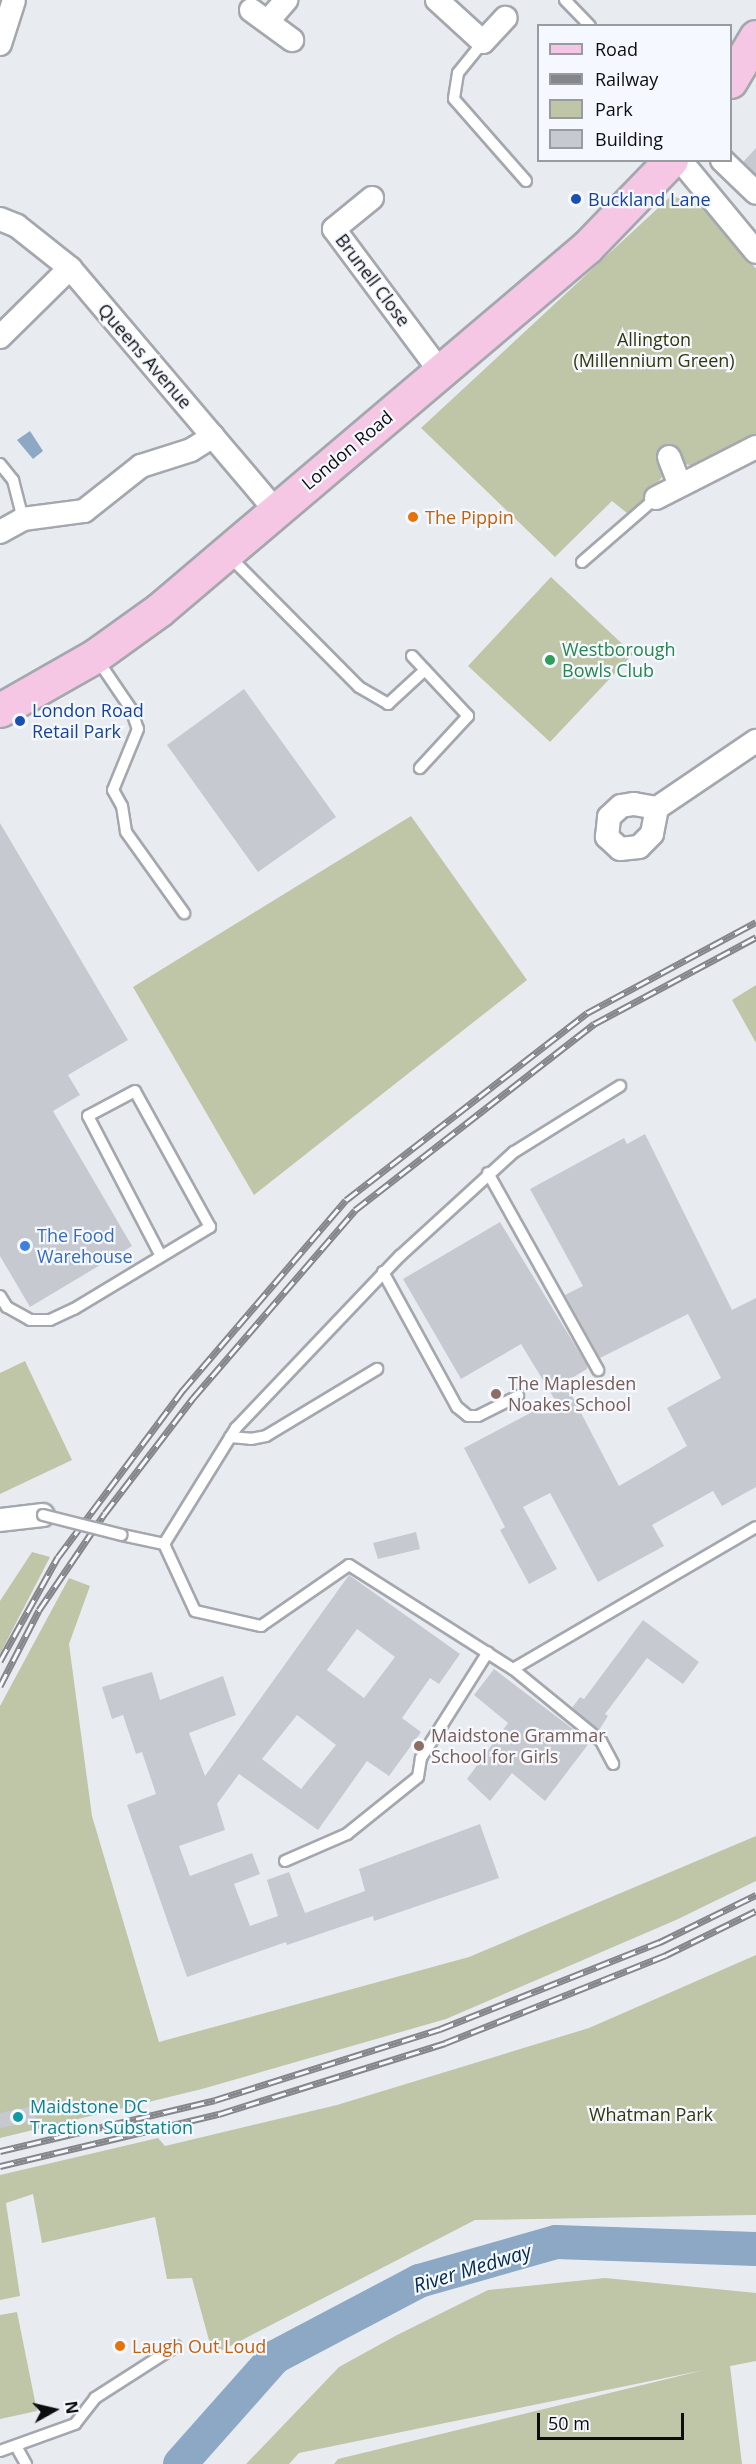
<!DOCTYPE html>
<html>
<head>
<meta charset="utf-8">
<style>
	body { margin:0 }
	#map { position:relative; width:756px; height:2464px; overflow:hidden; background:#e8ecf1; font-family:"Open Sans",sans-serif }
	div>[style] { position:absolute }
	.green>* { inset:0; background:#bfc5a7 }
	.water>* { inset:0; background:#8ca8c5 }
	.river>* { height:34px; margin:-17px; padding:0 17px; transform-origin:17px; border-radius:17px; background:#8ca8c5 }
	.building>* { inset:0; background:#c6cad0 }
	.roads { filter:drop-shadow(2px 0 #a4a8ae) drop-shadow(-2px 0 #a4a8ae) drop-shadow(0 2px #a4a8ae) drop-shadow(0 -2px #a4a8ae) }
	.lane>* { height:10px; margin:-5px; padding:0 5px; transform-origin:5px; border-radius:5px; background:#fff }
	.street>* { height:22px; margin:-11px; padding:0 11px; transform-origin:11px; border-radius:11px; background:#fff }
	.primary>* { height:33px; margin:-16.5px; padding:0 16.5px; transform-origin:16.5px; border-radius:16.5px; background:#f5c7e4 }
	.rail>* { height:7px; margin-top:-3.5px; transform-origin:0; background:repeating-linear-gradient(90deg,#f5f9ff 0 14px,#84868a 0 28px); box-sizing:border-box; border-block:2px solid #84868a }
	.bridges { filter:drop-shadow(2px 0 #a4a8ae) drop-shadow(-2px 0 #a4a8ae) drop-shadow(0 2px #a4a8ae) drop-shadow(0 -2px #a4a8ae) }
	.lane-bridge>* { height:10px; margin:-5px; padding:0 5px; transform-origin:5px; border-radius:5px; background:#fff }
	.dots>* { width:16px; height:16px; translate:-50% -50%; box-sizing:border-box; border:3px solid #f5f9ff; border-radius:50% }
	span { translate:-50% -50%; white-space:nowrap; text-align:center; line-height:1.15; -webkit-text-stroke:4.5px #f5f9ff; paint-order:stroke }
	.transit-label { font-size:18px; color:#164399 }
	.left { translate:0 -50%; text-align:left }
	.street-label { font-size:18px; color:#0c0d0f }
	.park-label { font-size:18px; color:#303708 }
	.food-label { font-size:18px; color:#c56008 }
	.leisure-label { font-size:18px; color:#27864d }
	.shop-label { font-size:18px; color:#366cbe }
	.education-label { font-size:18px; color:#785e54 }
	.culture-label { font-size:18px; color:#0d838f }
	.water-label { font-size:20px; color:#002a51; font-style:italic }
	.legend { position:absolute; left:537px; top:24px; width:195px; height:138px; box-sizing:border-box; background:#f5f9ff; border:2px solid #989b9f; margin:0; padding:8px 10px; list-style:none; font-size:18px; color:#0c0d0f }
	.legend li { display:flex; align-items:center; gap:12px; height:30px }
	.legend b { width:30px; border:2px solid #989b9f }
	.north { position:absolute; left:24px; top:2380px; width:60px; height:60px; -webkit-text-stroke:4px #f5f9ff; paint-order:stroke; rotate:82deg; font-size:16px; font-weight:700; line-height:24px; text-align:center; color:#0c0d0f }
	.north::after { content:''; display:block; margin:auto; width:21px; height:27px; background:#0c0d0f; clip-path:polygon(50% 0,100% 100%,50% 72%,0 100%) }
	.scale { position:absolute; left:537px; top:2413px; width:147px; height:27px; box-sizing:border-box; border:3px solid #0c0d0f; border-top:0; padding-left:8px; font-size:18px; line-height:21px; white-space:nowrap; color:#0c0d0f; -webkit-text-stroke:4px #f5f9ff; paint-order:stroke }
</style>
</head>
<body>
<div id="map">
	<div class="green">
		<i style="clip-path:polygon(671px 196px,706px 206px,756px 269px,756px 438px,696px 467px,682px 463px,664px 474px,654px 488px,656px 491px,627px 513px,612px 501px,555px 557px,421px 428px)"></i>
		<i style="clip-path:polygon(551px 577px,633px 654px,550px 742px,468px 666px)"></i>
		<i style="clip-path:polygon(411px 816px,527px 980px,254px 1195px,133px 987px)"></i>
		<i style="clip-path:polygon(756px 985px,756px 1043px,732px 1000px)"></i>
		<i style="clip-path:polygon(25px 1361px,72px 1460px,0 1494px,0 1373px)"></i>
		<i style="clip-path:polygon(32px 1552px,50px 1557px,0 1654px,0 1601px)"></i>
		<i style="clip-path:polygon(69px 1578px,90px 1586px,69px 1644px,92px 1816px,159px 2042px,469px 1957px,756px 1836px,756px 1881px,676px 1920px,446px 2019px,202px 2089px,0 2138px,0 1706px)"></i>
		<i style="clip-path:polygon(756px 1955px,756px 2215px,475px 2220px,213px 2355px,192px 2278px,167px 2279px,155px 2217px,42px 2243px,33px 2194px,6px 2203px,20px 2296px,0 2300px,0 2175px,158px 2138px,165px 2146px,337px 2105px,589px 2028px)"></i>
		<i style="clip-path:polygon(605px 2278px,756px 2293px,756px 2361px,730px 2366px,742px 2464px,334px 2464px,338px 2459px,704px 2370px,299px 2453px,289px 2464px,246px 2464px,339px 2367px,397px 2335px,488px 2290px)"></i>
		<i style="clip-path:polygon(17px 2312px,37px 2411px,0 2419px,0 2315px)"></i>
	</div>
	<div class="water">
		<i style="clip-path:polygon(30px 431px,43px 451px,33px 459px,17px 440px)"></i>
	</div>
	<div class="river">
		<i style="left:180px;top:2464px;width:143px;rotate:-48.4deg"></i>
		<i style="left:275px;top:2357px;width:163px;rotate:-27.8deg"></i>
		<i style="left:419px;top:2281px;width:142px;rotate:-15.9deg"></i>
		<i style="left:556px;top:2242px;width:200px;rotate:2deg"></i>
	</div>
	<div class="building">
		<i style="clip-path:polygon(756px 148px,756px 174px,743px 162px)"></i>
		<i style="clip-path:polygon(244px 689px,336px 817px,258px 872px,167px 745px)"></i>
		<i style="clip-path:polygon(0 823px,128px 1040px,68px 1075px,80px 1095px,53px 1111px,132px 1246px,30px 1307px,0 1256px)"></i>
		<i style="clip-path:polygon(645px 1134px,732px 1310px,756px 1298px,756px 1487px,722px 1506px,713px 1491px,652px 1525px,664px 1546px,598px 1582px,550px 1493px,523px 1507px,557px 1569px,529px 1584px,500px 1530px,505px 1527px,464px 1448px,555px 1400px,521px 1344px,461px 1379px,403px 1279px,500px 1222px,587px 1365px,587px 1369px,565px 1382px,619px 1486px,652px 1467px,687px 1446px,667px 1408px,721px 1378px,688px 1314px,600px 1358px,565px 1295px,583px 1286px,530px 1189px,624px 1138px,627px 1144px)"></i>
		<i style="clip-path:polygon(416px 1532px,420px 1549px,378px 1559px,373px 1543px)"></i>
		<i style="clip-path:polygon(evenodd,349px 1575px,460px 1654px,439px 1684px,430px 1678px,402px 1718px,421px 1732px,389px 1776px,367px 1761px,318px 1830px,239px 1774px,217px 1804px,225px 1830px,179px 1846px,190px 1876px,252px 1853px,260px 1874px,234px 1884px,250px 1926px,278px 1916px,267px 1880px,289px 1872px,305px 1913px,365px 1891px,359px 1869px,480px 1824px,499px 1878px,374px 1921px,373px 1916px,287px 1945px,286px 1942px,187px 1977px,127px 1805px,156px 1794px,142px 1752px,136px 1754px,123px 1715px,112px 1719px,102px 1687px,152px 1672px,160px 1700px,223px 1676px,236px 1715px,189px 1733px,205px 1776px,349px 1575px,357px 1629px,395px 1657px,364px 1698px,327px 1670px,357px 1629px,349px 1575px,297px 1715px,336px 1745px,301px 1789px,262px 1759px,297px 1715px)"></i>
		<i style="clip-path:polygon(643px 1620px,699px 1662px,683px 1684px,647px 1658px,605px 1714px,608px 1716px,599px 1730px,572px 1708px,580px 1697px,584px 1699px)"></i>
		<i style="clip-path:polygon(494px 1669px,590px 1742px,545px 1801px,512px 1773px,490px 1801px,467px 1779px,508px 1723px,474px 1695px)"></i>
		<i style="clip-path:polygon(33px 2106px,36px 2121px,0 2128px,0 2113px)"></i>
	</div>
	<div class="roads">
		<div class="lane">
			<i style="left:565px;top:0;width:36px;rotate:46deg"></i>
			<i style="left:483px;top:42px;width:40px;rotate:129deg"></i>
			<i style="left:458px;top:73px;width:26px;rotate:99deg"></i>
			<i style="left:454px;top:99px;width:109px;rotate:48.7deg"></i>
			<i style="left:0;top:464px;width:21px;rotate:51deg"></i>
			<i style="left:13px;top:480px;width:40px;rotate:75.6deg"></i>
			<i style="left:228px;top:555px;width:186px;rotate:45.2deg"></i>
			<i style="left:359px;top:687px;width:34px;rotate:30deg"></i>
			<i style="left:388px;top:704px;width:50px;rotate:-42.6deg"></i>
			<i style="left:425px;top:670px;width:63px;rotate:46.9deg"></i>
			<i style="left:468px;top:716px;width:71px;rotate:132.7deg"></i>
			<i style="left:582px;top:562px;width:98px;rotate:-40.9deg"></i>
			<i style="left:412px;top:656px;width:19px;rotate:47deg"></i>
			<i style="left:97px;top:659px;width:60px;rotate:55.8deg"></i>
			<i style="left:131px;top:709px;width:21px;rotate:71deg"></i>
			<i style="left:138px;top:729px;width:66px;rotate:112.3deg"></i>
			<i style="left:113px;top:790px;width:18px;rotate:61deg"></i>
			<i style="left:122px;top:806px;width:26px;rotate:81deg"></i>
			<i style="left:126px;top:832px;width:100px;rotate:54.4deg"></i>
			<i style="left:488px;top:1173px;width:226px;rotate:60.8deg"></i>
			<i style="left:383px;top:1272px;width:154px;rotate:61.3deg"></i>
			<i style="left:457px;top:1407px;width:14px;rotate:39deg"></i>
			<i style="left:468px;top:1416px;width:10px"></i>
			<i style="left:478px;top:1416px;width:45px;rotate:-26.6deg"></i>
			<i style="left:0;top:1296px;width:13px;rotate:58deg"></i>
			<i style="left:7px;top:1307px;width:26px;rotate:29deg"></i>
			<i style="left:30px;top:1320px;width:20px"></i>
			<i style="left:50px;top:1320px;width:26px;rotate:-25deg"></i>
			<i style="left:74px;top:1309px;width:159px;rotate:-31.1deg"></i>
			<i style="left:210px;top:1227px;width:155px;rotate:-118.9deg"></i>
			<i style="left:135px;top:1091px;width:53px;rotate:152deg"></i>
			<i style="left:88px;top:1116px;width:158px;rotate:62.5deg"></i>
			<i style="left:230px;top:1437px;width:21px;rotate:5deg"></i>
			<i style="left:251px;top:1439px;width:15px;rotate:-11deg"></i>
			<i style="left:266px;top:1436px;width:130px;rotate:-31.1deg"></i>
			<i style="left:122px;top:1535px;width:43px;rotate:12.1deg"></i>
			<i style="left:164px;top:1544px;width:137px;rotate:-58.2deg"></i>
			<i style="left:236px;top:1428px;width:238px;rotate:-46.4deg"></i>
			<i style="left:400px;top:1256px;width:154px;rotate:-42.4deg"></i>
			<i style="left:514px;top:1152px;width:125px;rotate:-31.9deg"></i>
			<i style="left:164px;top:1544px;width:74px;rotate:65.2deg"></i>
			<i style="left:195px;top:1611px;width:68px;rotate:12.8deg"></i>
			<i style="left:261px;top:1626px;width:107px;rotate:-34.7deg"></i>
			<i style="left:349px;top:1565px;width:194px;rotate:32.4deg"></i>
			<i style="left:513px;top:1669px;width:281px;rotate:-30.3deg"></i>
			<i style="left:513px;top:1669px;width:114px;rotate:39.3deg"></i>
			<i style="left:601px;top:1741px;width:26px;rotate:62deg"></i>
			<i style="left:285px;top:1861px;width:68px;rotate:-23.5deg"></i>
			<i style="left:347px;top:1834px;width:91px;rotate:-38.8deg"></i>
			<i style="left:418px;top:1777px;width:19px;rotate:-81deg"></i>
			<i style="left:421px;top:1758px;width:125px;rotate:-57.7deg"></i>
			<i style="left:16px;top:2446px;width:21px;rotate:61deg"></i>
			<i style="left:0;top:2451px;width:80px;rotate:-19.8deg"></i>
			<i style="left:75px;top:2424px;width:33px;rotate:-52deg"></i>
			<i style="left:95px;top:2398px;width:96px;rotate:-32.7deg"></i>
		</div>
		<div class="street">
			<i style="left:437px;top:0;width:62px;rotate:42.4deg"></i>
			<i style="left:483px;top:42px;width:33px;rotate:-47deg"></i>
			<i style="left:251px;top:10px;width:51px;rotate:36.2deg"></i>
			<i style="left:268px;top:21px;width:28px;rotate:-49deg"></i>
			<i style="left:0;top:44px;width:46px;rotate:-72.3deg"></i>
			<i style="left:680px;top:160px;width:119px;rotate:50.4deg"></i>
			<i style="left:722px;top:160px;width:47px;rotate:44.1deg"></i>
			<i style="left:372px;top:198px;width:49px;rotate:140.8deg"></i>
			<i style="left:334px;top:229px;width:177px;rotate:53.3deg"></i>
			<i style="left:0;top:219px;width:18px;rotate:22deg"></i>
			<i style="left:17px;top:226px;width:68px;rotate:38.4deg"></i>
			<i style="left:70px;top:268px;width:317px;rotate:49.7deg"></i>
			<i style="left:0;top:337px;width:98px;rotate:-44.6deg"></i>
			<i style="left:669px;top:457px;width:30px;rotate:69deg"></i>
			<i style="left:656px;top:498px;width:112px;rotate:-27deg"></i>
			<i style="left:0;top:532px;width:26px;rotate:-29deg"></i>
			<i style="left:23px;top:519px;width:62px;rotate:-7.5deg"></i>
			<i style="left:84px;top:511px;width:73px;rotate:-38.3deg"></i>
			<i style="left:141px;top:466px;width:52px;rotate:-17.7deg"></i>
			<i style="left:191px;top:450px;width:26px;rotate:-32deg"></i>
			<i style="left:634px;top:804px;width:23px;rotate:10deg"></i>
			<i style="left:657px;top:808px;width:26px;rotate:101deg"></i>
			<i style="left:652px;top:834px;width:18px;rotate:135deg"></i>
			<i style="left:639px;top:847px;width:19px;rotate:174deg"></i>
			<i style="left:620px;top:849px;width:18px;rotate:-137deg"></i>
			<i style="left:607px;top:837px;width:20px;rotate:-84deg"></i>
			<i style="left:609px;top:817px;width:16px;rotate:-43deg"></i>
			<i style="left:621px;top:806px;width:13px;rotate:-9deg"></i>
			<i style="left:657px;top:808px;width:120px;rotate:-34.1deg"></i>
			<i style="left:0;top:1520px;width:43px;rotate:-6.6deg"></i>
		</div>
		<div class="primary">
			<i style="left:730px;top:81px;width:51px;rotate:-59.4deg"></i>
			<i style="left:0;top:710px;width:109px;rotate:-29.6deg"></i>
			<i style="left:95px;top:656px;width:79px;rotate:-35.7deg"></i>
			<i style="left:159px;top:610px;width:561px;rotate:-40.3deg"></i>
			<i style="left:587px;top:247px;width:121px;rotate:-46deg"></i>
		</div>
	</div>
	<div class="rail">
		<i style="left:0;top:1661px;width:119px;rotate:-60.9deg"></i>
		<i style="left:58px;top:1557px;width:209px;rotate:-53.2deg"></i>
		<i style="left:183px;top:1390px;width:250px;rotate:-49.4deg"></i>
		<i style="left:346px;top:1200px;width:305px;rotate:-37.8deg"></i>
		<i style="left:587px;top:1013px;width:192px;rotate:-28.3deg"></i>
		<i style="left:0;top:1686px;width:85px;rotate:-62.8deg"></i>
		<i style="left:39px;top:1610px;width:117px;rotate:-55.8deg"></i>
		<i style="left:105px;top:1513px;width:145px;rotate:-52.6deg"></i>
		<i style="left:193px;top:1398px;width:248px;rotate:-49.2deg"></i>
		<i style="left:355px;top:1210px;width:303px;rotate:-37.9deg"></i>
		<i style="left:594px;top:1024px;width:184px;rotate:-28.2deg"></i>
		<i style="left:0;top:2151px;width:221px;rotate:-13.3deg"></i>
		<i style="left:215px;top:2100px;width:236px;rotate:-17.5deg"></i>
		<i style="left:440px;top:2029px;width:237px;rotate:-21.6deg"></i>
		<i style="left:660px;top:1942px;width:107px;rotate:-26.1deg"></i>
		<i style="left:0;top:2166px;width:225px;rotate:-13.4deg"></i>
		<i style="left:219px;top:2114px;width:237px;rotate:-17.4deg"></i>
		<i style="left:445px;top:2043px;width:238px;rotate:-21.7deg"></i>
		<i style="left:666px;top:1955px;width:100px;rotate:-26.1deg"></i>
	</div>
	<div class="bridges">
		<div class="lane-bridge">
			<i style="left:43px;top:1515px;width:81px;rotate:14.2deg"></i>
		</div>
	</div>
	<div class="dots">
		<i style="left:576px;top:199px;background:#1a4fb4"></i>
		<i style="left:413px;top:517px;background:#e8710a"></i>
		<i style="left:550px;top:660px;background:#2e9e5b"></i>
		<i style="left:20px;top:721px;background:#1a4fb4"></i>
		<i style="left:25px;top:1246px;background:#3f7fe0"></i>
		<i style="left:496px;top:1394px;background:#8d6e63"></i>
		<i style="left:419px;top:1746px;background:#8d6e63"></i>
		<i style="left:18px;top:2117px;background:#0f9aa8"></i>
		<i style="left:120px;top:2346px;background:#e8710a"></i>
	</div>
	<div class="transit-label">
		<span class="left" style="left:588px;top:199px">Buckland Lane</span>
		<span class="left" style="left:32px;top:721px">London Road<br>Retail Park</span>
	</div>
	<div class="street-label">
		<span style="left:373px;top:280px;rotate:53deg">Brunell Close</span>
		<span style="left:145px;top:356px;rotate:49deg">Queens Avenue</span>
		<span style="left:347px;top:450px;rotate:-40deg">London Road</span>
	</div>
	<div class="park-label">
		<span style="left:654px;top:350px">Allington<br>(Millennium Green)</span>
		<span style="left:651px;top:2114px">Whatman Park</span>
	</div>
	<div class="food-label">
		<span class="left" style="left:425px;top:517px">The Pippin</span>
		<span class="left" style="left:132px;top:2346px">Laugh Out Loud</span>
	</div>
	<div class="leisure-label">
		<span class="left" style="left:562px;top:660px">Westborough<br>Bowls Club</span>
	</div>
	<div class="shop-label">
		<span class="left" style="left:37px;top:1246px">The Food<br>Warehouse</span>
	</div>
	<div class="education-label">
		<span class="left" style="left:508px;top:1394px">The Maplesden<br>Noakes School</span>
		<span class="left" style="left:431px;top:1746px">Maidstone Grammar<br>School for Girls</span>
	</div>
	<div class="culture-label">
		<span class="left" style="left:30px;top:2117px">Maidstone DC<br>Traction Substation</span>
	</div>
	<div class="water-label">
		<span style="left:472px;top:2268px;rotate:-17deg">River Medway</span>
	</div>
	<ul class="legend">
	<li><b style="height:8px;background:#f5c7e4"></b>Road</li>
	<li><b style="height:8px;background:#84868a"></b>Railway</li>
	<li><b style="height:16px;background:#bfc5a7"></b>Park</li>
	<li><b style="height:16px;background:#c6cad0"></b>Building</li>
	</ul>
	<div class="north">N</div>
	<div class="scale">50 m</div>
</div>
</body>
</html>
